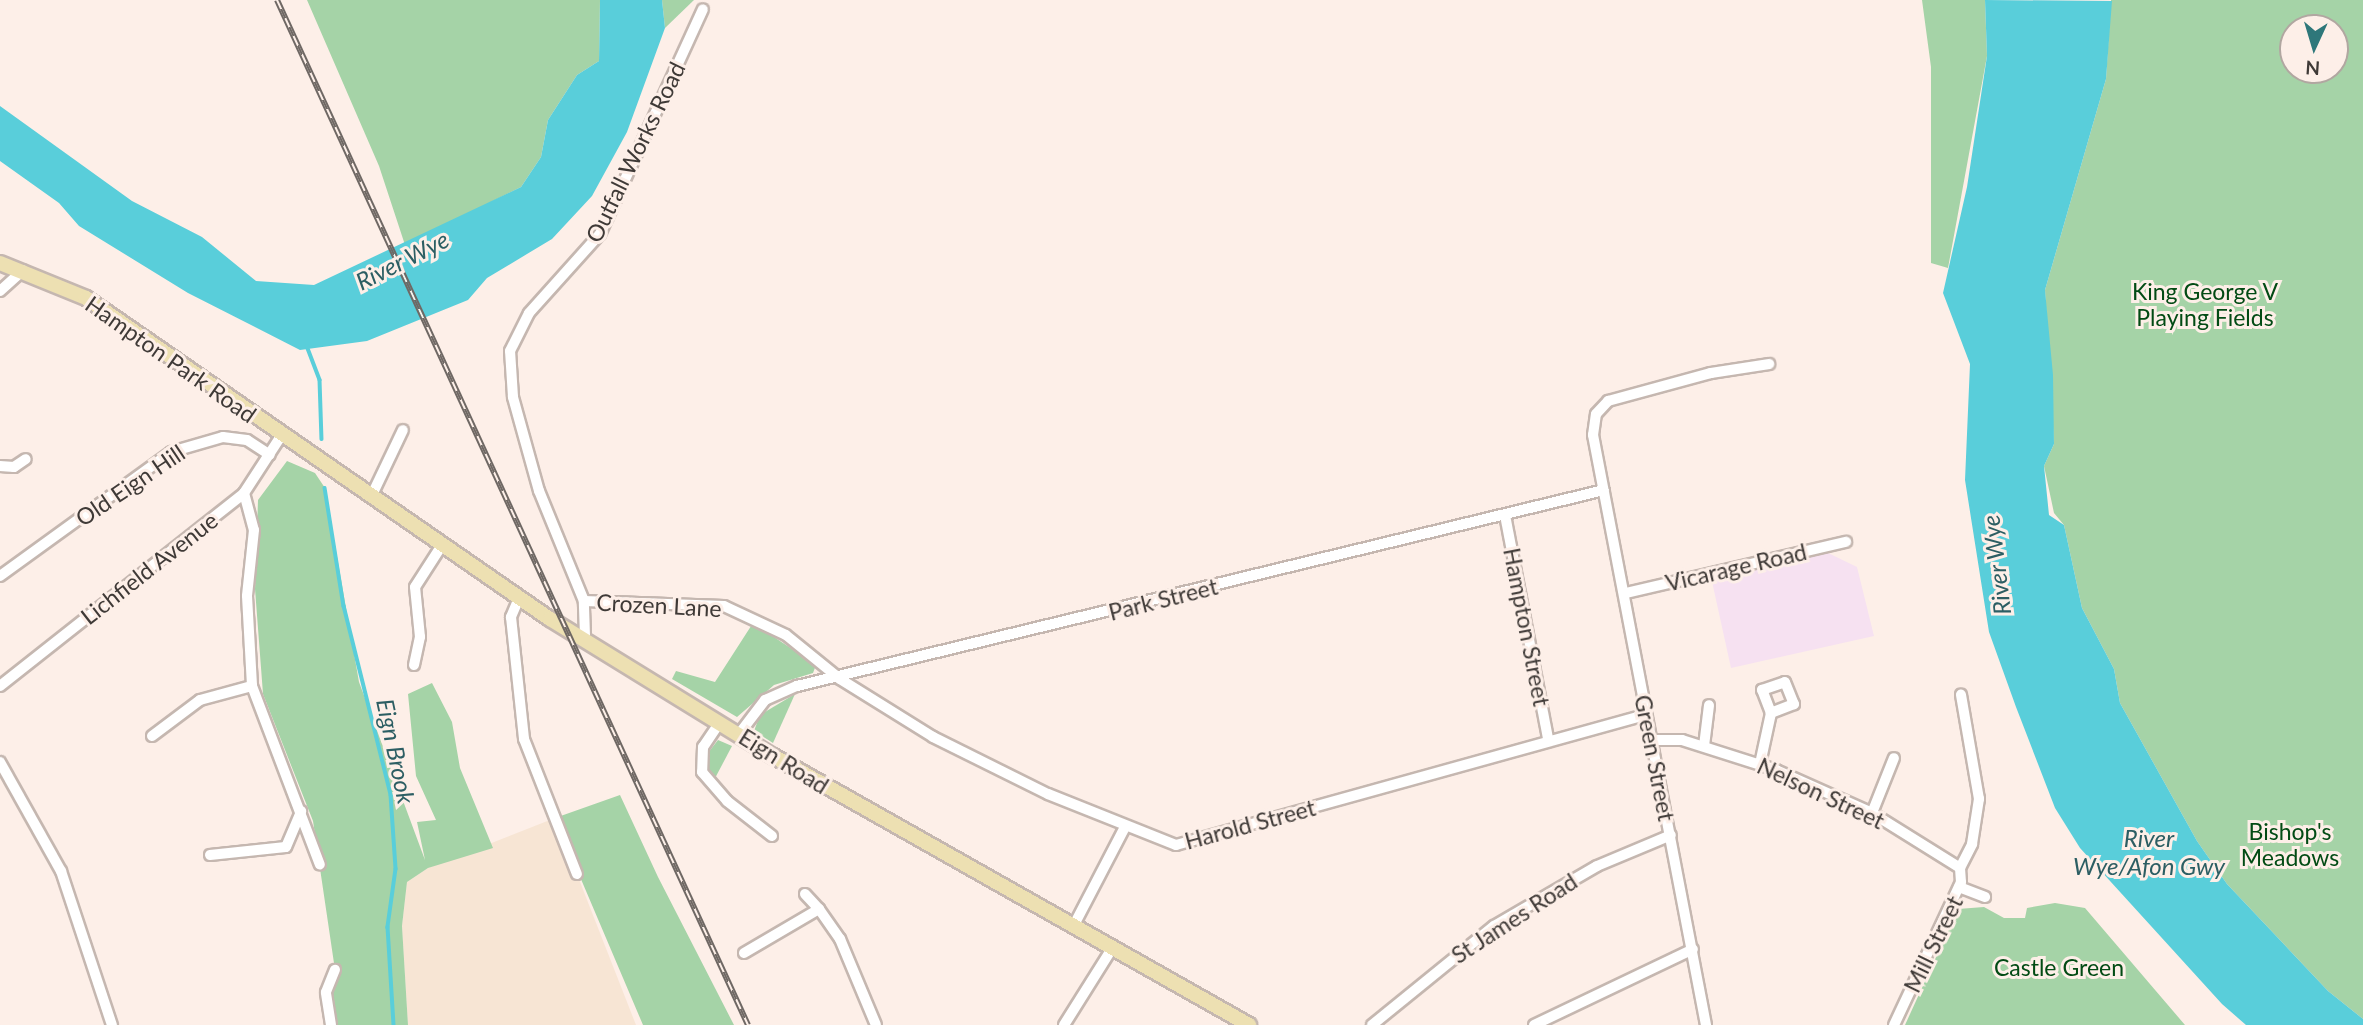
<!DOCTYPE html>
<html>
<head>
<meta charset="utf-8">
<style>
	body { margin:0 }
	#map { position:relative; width:2363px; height:1025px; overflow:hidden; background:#fdefe8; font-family:Lato,sans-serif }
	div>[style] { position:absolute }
	.industrial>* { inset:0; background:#f7e5d4 }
	.education>* { inset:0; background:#f6e1f1 }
	.green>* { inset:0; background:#a5d3a7 }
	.water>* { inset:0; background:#59ceda }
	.stream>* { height:3.5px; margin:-1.75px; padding:0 1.75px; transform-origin:1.75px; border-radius:1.75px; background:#59ceda }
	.roads { filter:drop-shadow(2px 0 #c5b7b0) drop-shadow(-2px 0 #c5b7b0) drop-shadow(0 2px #c5b7b0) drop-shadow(0 -2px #c5b7b0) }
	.street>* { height:10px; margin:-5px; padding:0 5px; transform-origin:5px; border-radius:5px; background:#fff }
	.secondary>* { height:14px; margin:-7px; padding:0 7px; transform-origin:7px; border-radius:7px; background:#ede0b2 }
	.rail>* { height:6px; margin-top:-3px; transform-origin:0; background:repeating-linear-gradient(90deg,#fdefe8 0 10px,#6f6864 0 20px); box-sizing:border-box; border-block:2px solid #6f6864 }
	span { translate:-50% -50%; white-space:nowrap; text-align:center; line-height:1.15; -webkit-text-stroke:6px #fdefe8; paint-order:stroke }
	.street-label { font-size:23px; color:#3f3a37 }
	.park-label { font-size:23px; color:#024b14 }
	.water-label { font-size:24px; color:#2c5e63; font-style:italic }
	.north { position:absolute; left:2279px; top:14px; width:70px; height:70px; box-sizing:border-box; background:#fdefe8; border:2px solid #b1a7a1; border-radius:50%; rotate:184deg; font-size:19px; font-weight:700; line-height:28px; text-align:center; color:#3f3a37 }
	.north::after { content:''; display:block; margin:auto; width:24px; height:32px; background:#2e777a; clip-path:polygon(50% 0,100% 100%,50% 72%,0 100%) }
</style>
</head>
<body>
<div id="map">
	<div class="industrial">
		<i style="clip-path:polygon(555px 818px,636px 1025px,408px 1025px,402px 926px,407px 882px,428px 868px)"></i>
	</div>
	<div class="education">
		<i style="clip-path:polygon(1824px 551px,1857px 567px,1874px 636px,1731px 668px,1711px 577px)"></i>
	</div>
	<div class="green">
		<i style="clip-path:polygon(307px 0,600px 0,599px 61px,577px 75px,548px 120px,541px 157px,521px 187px,405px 245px,379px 166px)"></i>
		<i style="clip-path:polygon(662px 0,694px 0,665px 28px)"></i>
		<i style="clip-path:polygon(1922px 0,1985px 0,1987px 56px,1948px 268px,1931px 263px,1931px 67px)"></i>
		<i style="clip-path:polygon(evenodd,2111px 0,2363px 0,2363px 1019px,2328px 991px,2227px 884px,2197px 841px,2120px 703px,2114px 669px,2082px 608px,2064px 525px,2054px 513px,2044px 466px,2054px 444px,2045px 290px,2106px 79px,2111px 0,2293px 28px,2335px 28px,2335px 70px,2293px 70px,2293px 28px)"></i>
		<i style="clip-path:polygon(287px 461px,315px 473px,325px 488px,359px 682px,425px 860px,417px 822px,436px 820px,416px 776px,408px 694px,432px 683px,452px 722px,460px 768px,493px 848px,428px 868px,407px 882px,402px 926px,408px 1025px,331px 1025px,326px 992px,335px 970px,313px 821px,263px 694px,255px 589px,258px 500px)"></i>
		<i style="clip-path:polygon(753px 623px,816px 665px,813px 673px,774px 685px,737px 717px,672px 679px,676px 671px,715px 682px)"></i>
		<i style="clip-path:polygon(795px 694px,773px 743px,754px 731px,760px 715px)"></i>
		<i style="clip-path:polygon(718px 740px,732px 746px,713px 782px,704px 758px)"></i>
		<i style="clip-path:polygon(620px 795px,658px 877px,734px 1025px,643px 1025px,555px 818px)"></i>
		<i style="clip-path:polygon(2055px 903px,2085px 908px,2185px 1025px,1905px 1025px,1958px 909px,1984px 907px,2004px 918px,2025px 918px,2027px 908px)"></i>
	</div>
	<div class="water">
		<i style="clip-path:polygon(600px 0,662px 0,665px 28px,627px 132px,592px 196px,552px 239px,487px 278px,468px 300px,367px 341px,300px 350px,188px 293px,79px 226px,59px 203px,0 161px,0 106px,132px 201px,202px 237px,256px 281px,314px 285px,521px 187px,541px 157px,548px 120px,577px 75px,599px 61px)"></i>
		<i style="clip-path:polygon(1985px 0,2112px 1px,2106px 79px,2045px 290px,2053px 375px,2054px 444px,2044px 466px,2049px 515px,2064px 525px,2082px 608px,2114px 669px,2120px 703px,2197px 841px,2227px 884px,2328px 991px,2363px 1019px,2363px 1025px,2246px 1025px,2222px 1004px,2080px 848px,2055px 808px,2016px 707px,1989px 632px,1965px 480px,1970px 364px,1943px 293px,1967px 187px,1987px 56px)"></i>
	</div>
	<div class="stream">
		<i style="left:307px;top:346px;width:36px;rotate:69deg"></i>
		<i style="left:320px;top:380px;width:59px;rotate:88.1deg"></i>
		<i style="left:325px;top:488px;width:120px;rotate:80.9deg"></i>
		<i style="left:344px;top:606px;width:195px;rotate:76deg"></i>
		<i style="left:391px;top:795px;width:74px;rotate:86.1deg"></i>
		<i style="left:396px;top:869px;width:59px;rotate:97.9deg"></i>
		<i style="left:388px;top:927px;width:98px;rotate:86.5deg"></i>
	</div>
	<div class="roads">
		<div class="street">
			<i style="left:0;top:291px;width:31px;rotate:-42deg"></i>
			<i style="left:0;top:466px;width:14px;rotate:4deg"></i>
			<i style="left:14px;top:467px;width:14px;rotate:-34deg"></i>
			<i style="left:244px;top:493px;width:38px;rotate:75deg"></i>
			<i style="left:254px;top:530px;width:66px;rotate:96.1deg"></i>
			<i style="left:247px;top:596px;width:90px;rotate:86.8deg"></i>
			<i style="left:252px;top:686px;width:191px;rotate:69.2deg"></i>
			<i style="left:371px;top:497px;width:74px;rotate:-64.5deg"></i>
			<i style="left:1505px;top:515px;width:228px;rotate:79.1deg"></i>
			<i style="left:0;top:576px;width:211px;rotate:-35.9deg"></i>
			<i style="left:171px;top:452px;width:54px;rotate:-16.1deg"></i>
			<i style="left:223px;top:437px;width:24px;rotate:7deg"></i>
			<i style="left:247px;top:440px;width:27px;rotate:33deg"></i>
			<i style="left:1626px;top:593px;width:226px;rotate:-13.1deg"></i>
			<i style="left:519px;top:598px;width:21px;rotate:113deg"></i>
			<i style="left:511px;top:617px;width:123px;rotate:83.9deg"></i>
			<i style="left:524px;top:739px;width:145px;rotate:68.6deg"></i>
			<i style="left:584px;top:601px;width:140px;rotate:2deg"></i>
			<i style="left:724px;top:606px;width:68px;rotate:25.1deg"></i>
			<i style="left:786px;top:635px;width:70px;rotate:39.2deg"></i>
			<i style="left:840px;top:679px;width:110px;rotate:31.9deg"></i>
			<i style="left:933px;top:737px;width:128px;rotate:26.4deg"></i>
			<i style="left:1048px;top:794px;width:138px;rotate:21.7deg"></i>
			<i style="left:1176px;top:845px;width:488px;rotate:-15.5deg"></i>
			<i style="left:585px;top:636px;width:35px;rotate:-92deg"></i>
			<i style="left:584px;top:601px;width:119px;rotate:-112.2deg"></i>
			<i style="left:539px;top:491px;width:98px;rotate:-105.5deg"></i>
			<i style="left:513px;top:397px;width:46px;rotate:-93.7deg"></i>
			<i style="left:510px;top:351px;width:42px;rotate:-63.4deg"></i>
			<i style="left:529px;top:313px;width:106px;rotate:-48.1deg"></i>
			<i style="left:600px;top:234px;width:247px;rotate:-65.4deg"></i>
			<i style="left:414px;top:665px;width:29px;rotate:-78deg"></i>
			<i style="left:420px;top:637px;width:50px;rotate:-95.7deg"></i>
			<i style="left:415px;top:587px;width:50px;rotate:-57.3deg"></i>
			<i style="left:0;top:686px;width:311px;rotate:-38.3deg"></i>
			<i style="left:244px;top:493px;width:68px;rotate:-57deg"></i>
			<i style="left:720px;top:722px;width:30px;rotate:124deg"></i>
			<i style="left:703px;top:747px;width:25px;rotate:92deg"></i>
			<i style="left:702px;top:772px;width:38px;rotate:49deg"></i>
			<i style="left:727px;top:801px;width:57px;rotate:37.9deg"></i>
			<i style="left:739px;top:734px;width:43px;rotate:-52.6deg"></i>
			<i style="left:765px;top:700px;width:35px;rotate:-24deg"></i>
			<i style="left:797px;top:686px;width:830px;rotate:-13.65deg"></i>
			<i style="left:152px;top:736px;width:60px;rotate:-36.9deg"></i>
			<i style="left:200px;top:700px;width:54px;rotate:-15.1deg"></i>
			<i style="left:1652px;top:740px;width:30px"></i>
			<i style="left:1682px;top:740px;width:99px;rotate:17.7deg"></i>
			<i style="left:1776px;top:770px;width:105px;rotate:24.1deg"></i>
			<i style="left:1872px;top:813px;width:104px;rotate:32deg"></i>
			<i style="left:1960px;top:868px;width:14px;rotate:86deg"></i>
			<i style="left:1961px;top:882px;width:158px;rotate:115.1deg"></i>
			<i style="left:1704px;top:746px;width:41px;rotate:-83deg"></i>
			<i style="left:0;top:762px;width:125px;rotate:60.8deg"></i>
			<i style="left:61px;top:871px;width:162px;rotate:71.7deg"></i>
			<i style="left:1760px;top:764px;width:52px;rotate:-77.8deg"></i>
			<i style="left:1771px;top:713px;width:25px;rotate:-111deg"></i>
			<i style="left:1762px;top:690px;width:24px;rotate:-19deg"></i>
			<i style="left:1785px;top:682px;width:24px;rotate:68deg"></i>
			<i style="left:1794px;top:704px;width:25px;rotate:159deg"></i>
			<i style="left:1872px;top:813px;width:59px;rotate:-68.2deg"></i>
			<i style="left:210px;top:855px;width:76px;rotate:-6deg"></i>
			<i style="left:286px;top:847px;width:39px;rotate:-67deg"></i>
			<i style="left:1960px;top:868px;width:27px;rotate:-63deg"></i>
			<i style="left:1972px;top:844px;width:46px;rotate:-81.2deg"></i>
			<i style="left:1979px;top:799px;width:106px;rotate:-99.8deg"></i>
			<i style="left:1959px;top:887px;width:28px;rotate:21deg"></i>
			<i style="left:805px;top:894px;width:21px;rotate:47deg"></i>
			<i style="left:1074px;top:925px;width:110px;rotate:-62.5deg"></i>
			<i style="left:744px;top:953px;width:87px;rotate:-30.4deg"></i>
			<i style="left:819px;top:909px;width:37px;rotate:55deg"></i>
			<i style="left:840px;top:939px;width:93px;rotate:67.3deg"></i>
			<i style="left:331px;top:1025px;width:33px;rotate:-99deg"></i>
			<i style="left:326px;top:992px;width:24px;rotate:-68deg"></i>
			<i style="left:1064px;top:1025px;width:92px;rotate:-57.9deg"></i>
			<i style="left:1372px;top:1025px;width:157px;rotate:-39.1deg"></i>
			<i style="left:1494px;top:926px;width:119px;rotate:-30.2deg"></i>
			<i style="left:1597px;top:866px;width:80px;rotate:-22.7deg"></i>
			<i style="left:1534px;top:1025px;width:176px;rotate:-25.5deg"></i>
			<i style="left:1706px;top:1025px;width:601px;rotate:-100.84deg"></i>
			<i style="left:1593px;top:435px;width:21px;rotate:-82deg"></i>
			<i style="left:1596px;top:414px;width:18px;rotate:-47deg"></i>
			<i style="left:1608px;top:401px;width:107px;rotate:-15.2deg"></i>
			<i style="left:1711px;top:373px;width:59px;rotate:-8.8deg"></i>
		</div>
		<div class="secondary">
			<i style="left:0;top:263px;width:93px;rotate:22.1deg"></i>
			<i style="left:86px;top:298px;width:564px;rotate:34.68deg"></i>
			<i style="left:550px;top:619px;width:262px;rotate:31.6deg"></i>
			<i style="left:773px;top:756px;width:547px;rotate:29.47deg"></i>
		</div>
	</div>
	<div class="rail">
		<i style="left:277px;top:0;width:1128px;rotate:65.32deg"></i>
	</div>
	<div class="street-label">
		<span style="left:635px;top:152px;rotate:-64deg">Outfall Works Road</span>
		<span style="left:171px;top:359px;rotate:35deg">Hampton Park Road</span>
		<span style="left:130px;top:485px;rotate:-34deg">Old Eign Hill</span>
		<span style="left:1736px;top:567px;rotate:-13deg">Vicarage Road</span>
		<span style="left:149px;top:568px;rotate:-38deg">Lichfield Avenue</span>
		<span style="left:1163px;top:599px;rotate:-14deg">Park Street</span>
		<span style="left:659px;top:605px;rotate:3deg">Crozen Lane</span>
		<span style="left:1527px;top:627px;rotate:79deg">Hampton Street</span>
		<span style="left:1655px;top:758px;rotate:79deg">Green Street</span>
		<span style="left:784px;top:761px;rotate:32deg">Eign Road</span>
		<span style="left:1821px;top:793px;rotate:25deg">Nelson Street</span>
		<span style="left:1250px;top:824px;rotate:-15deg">Harold Street</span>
		<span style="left:1514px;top:918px;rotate:-33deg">St James Road</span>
		<span style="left:1933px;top:944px;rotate:-64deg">Mill Street</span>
	</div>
	<div class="park-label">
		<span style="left:2205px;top:304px">King George V<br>Playing Fields</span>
		<span style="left:2290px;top:844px">Bishop's<br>Meadows</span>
		<span style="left:2059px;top:967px">Castle Green</span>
	</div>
	<div class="water-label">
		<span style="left:402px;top:260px;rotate:-27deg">River Wye</span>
		<span style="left:1996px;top:565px;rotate:-97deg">River Wye</span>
		<span style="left:396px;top:751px;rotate:78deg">Eign Brook</span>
		<span style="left:2149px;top:852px">River<br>Wye/Afon Gwy</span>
	</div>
	<div class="north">N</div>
</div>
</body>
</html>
